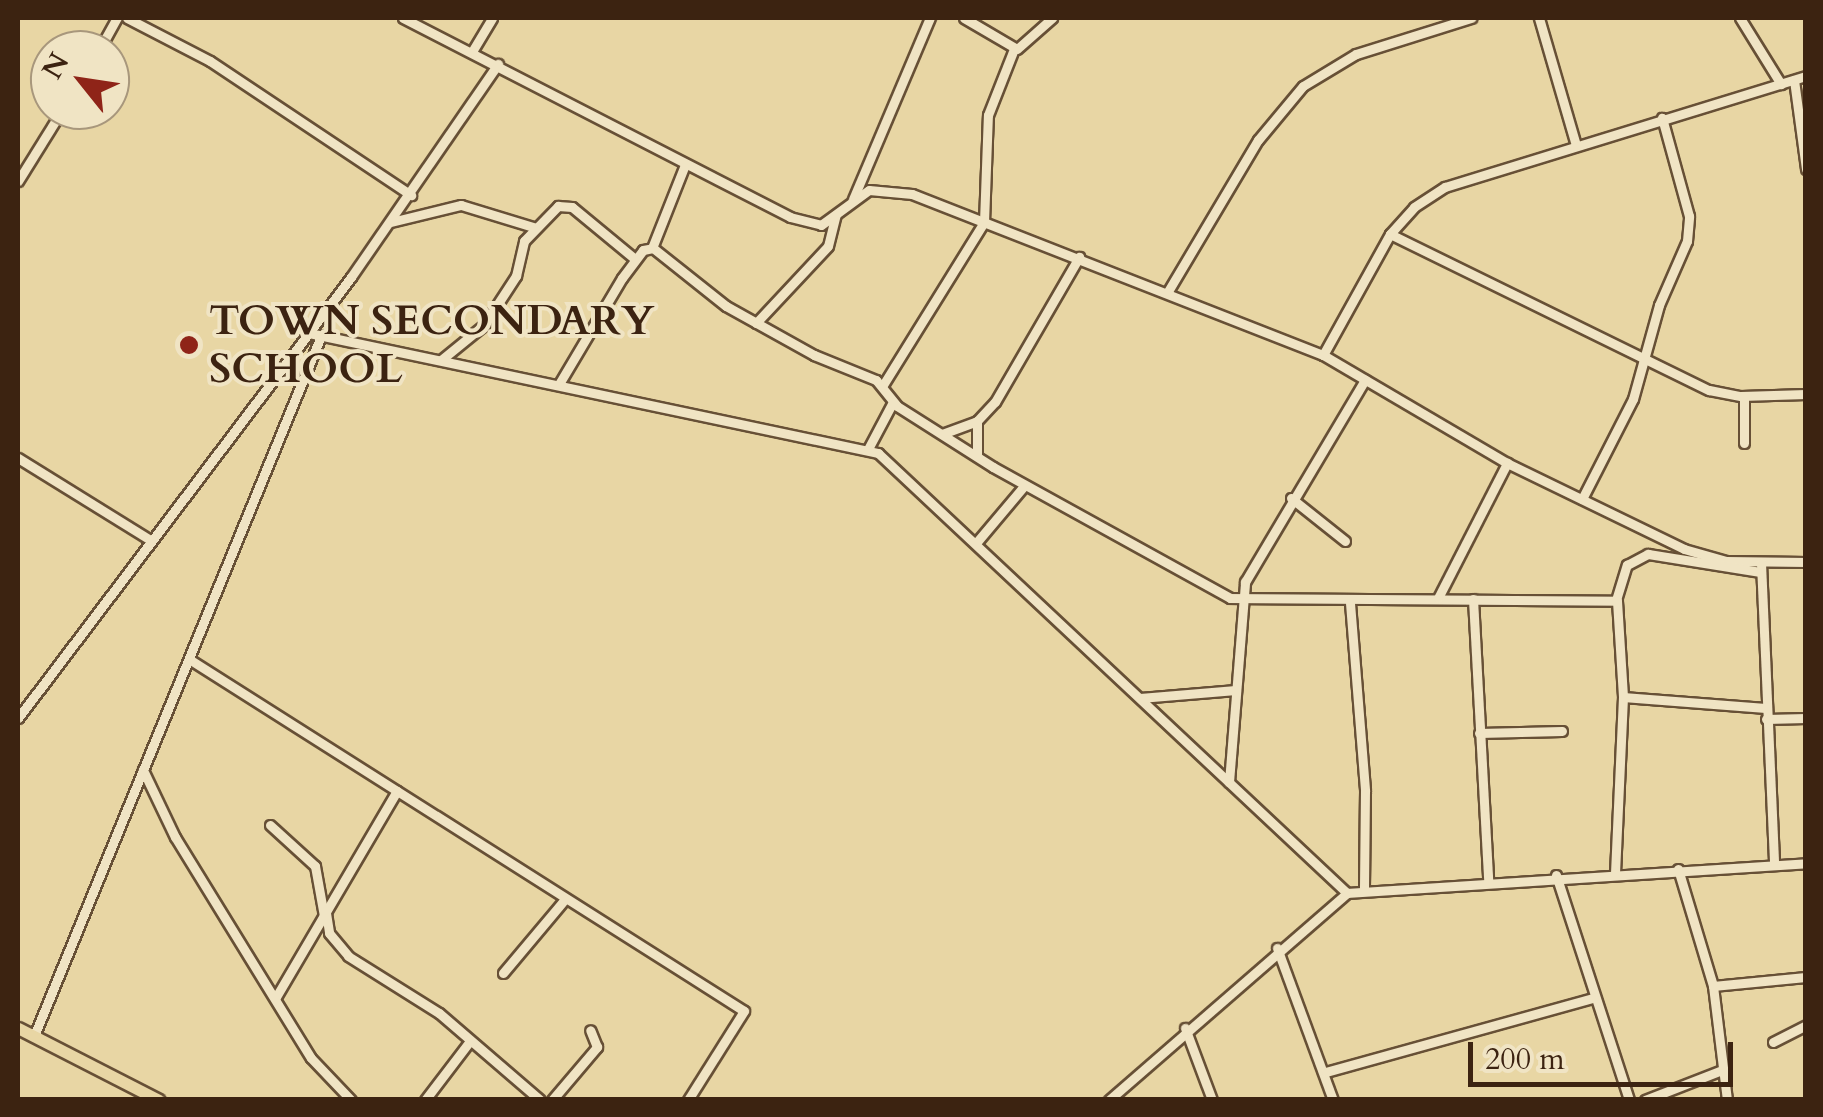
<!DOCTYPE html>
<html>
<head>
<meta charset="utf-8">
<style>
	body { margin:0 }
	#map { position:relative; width:1823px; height:1117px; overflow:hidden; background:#e8d6a4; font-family:Cardo,serif }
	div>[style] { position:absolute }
	.roads { filter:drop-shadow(2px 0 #675036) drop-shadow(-2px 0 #675036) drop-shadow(0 2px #675036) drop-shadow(0 -2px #675036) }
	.minor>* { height:9px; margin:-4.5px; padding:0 4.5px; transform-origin:4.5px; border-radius:4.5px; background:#f0e4c4 }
	.major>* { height:11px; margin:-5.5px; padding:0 5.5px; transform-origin:5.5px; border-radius:5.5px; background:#e8d6a4 }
	.dots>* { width:28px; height:28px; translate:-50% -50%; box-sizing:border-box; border:5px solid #f0e4c4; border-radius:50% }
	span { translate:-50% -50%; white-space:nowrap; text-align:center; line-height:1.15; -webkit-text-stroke:8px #f0e4c4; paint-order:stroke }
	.poi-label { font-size:42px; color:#3c2311; font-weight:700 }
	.left { translate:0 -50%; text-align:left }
	.frame { position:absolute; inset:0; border:20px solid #3c2311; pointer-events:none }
	.north { position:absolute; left:30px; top:30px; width:100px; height:100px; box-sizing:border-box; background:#f0e4c4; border:2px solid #a8977c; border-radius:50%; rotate:300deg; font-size:28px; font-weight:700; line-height:40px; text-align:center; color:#3c2311 }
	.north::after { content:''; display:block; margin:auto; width:35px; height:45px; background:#8f2418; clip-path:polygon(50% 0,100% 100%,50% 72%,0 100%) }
	.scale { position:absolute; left:1468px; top:1042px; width:265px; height:45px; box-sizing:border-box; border:5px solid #3c2311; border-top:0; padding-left:12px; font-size:30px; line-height:35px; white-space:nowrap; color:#3c2311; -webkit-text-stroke:8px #f0e4c4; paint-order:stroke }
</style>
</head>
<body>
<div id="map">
	<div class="roads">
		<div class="minor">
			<i style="left:127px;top:18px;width:93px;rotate:27.4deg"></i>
			<i style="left:210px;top:61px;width:242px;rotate:33.7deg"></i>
			<i style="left:403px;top:18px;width:435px;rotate:27.2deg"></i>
			<i style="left:790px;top:217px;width:32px;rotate:14deg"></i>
			<i style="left:821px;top:225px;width:59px;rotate:-36.1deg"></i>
			<i style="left:869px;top:190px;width:43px;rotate:5.3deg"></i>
			<i style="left:912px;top:194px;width:441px;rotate:21.4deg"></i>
			<i style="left:1323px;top:355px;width:213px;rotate:30.4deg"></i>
			<i style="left:1507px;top:463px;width:197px;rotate:25.9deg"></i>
			<i style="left:1684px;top:549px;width:44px;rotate:15.9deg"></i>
			<i style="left:1726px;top:561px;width:80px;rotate:0.7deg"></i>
			<i style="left:964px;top:18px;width:61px;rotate:30.3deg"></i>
			<i style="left:1017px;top:49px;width:47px;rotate:-41.5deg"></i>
			<i style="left:1539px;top:18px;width:132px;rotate:73.8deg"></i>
			<i style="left:1740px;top:18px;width:78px;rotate:58.2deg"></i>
			<i style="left:99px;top:50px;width:37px;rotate:-61deg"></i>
			<i style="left:473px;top:50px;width:37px;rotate:-59deg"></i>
			<i style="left:1794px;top:80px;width:90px;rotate:82.3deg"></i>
			<i style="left:18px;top:181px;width:84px;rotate:-58.2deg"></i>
			<i style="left:853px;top:199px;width:197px;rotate:-67deg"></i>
			<i style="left:391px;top:222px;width:72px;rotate:-13.7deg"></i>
			<i style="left:461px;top:205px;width:78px;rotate:17deg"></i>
			<i style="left:1390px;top:234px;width:355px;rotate:26.1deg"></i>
			<i style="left:1709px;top:390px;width:33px;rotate:11deg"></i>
			<i style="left:1741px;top:396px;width:65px;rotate:-1.8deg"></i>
			<i style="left:652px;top:248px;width:87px;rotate:-68.4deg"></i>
			<i style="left:1167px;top:293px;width:178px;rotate:-59.3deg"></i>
			<i style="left:1258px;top:140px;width:70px;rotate:-50.2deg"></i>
			<i style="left:1303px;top:86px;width:62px;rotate:-31.1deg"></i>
			<i style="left:1356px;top:54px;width:121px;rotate:-17.4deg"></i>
			<i style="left:756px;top:323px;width:105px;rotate:-46.9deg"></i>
			<i style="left:828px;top:246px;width:32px;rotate:-76deg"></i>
			<i style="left:309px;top:333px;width:582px;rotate:11.91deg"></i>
			<i style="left:878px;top:453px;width:643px;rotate:43.17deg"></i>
			<i style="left:1323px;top:355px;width:138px;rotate:-61deg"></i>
			<i style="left:1390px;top:234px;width:36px;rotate:-48deg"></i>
			<i style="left:1414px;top:207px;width:37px;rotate:-33deg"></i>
			<i style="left:1445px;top:187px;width:378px;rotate:-17.1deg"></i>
			<i style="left:441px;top:360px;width:55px;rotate:-39.1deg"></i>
			<i style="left:484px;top:325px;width:59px;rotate:-56.9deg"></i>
			<i style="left:516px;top:276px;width:36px;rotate:-77deg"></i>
			<i style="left:524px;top:241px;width:49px;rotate:-45.8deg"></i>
			<i style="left:558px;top:206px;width:14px;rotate:4deg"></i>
			<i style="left:572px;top:207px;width:82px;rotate:39.5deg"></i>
			<i style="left:559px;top:384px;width:123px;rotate:-59.3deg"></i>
			<i style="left:622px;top:278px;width:35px;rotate:-53deg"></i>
			<i style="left:643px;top:250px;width:10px;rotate:-11deg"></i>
			<i style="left:653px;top:248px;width:93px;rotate:38.5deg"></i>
			<i style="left:726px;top:306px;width:101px;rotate:29.1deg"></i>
			<i style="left:814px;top:355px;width:67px;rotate:22deg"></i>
			<i style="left:876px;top:380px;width:33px;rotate:51deg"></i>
			<i style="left:897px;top:406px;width:114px;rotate:32.4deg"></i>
			<i style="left:993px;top:467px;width:271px;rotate:28.9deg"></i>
			<i style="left:1230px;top:598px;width:387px;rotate:0.4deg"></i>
			<i style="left:1617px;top:601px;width:96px;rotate:86.4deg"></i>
			<i style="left:1623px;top:697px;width:176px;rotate:92.6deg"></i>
			<i style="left:883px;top:385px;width:192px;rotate:-58.2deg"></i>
			<i style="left:984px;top:222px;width:107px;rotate:-87.9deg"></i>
			<i style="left:988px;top:115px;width:71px;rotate:-68.5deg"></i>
			<i style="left:942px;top:434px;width:37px;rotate:-20deg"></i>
			<i style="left:977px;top:421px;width:26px;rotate:-47deg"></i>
			<i style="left:995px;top:402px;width:168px;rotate:-59.9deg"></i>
			<i style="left:1744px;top:443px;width:47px;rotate:-90deg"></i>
			<i style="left:868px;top:449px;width:53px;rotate:-62deg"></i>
			<i style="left:977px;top:456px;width:35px;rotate:-90deg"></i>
			<i style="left:18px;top:458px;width:155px;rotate:31.8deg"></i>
			<i style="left:1291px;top:498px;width:69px;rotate:38.5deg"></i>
			<i style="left:1582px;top:499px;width:112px;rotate:-63deg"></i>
			<i style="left:1633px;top:399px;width:98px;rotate:-74.5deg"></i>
			<i style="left:1659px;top:305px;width:70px;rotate:-66.4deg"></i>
			<i style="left:1687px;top:241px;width:25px;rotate:-85deg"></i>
			<i style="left:1689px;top:216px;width:102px;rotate:-105.4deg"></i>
			<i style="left:976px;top:543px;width:75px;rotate:-49.9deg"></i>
			<i style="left:1761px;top:563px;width:302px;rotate:87.5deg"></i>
			<i style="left:1438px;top:598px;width:152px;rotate:-62.9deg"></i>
			<i style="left:1473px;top:599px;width:281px;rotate:86.9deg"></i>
			<i style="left:1616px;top:600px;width:37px;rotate:-73deg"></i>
			<i style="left:1627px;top:565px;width:24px;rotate:-28deg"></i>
			<i style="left:1648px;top:554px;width:114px;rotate:9.1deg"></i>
			<i style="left:1350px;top:603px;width:189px;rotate:85.4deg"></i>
			<i style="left:1365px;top:791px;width:98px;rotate:90.6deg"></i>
			<i style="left:189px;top:659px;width:657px;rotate:32.38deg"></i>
			<i style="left:744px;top:1011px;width:105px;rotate:122.2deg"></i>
			<i style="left:1623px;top:697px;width:143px;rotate:4.4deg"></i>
			<i style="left:1140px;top:698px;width:96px;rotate:-4.8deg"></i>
			<i style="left:18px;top:718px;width:553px;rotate:-52.94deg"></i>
			<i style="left:351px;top:277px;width:259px;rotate:-55.4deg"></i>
			<i style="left:1766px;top:719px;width:40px;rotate:-1.4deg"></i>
			<i style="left:1479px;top:733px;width:83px;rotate:-1.4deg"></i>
			<i style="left:143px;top:770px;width:74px;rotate:64.5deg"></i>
			<i style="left:175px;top:837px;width:259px;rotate:58.4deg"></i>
			<i style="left:311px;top:1058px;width:58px;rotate:46.4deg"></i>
			<i style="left:1229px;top:782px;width:201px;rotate:-85.4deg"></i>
			<i style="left:1245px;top:582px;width:235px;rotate:-59.3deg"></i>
			<i style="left:270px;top:825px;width:61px;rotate:42.3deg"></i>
			<i style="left:315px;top:866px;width:51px;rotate:79.8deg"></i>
			<i style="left:1678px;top:869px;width:122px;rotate:73.3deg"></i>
			<i style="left:1713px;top:986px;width:115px;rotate:83deg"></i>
			<i style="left:1556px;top:875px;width:237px;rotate:72deg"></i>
			<i style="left:326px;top:913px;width:20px;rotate:81deg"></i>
			<i style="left:329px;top:933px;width:30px;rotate:50deg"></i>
			<i style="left:348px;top:956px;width:107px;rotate:32.1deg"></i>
			<i style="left:439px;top:1013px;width:133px;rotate:40.7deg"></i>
			<i style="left:1277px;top:948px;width:162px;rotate:69.8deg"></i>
			<i style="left:503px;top:973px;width:97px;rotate:-50deg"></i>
			<i style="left:1713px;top:986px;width:93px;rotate:-5.5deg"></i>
			<i style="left:276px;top:997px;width:239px;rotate:-59.6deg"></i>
			<i style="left:1185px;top:1028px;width:77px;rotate:69.4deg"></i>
			<i style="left:34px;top:1036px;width:757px;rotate:-67.71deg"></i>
			<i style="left:1773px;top:1042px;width:37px;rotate:-27deg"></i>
			<i style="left:1326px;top:1072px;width:277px;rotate:-15.5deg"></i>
			<i style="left:425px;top:1100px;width:74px;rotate:-52.7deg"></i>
			<i style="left:552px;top:1100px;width:70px;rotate:-49.7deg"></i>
			<i style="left:597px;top:1047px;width:18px;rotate:-112deg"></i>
			<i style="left:1109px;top:1100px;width:315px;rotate:-41deg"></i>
			<i style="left:1347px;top:893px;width:460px;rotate:-3.7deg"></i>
			<i style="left:1645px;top:1100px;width:83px;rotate:-21.3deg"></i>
		</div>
		<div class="major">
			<i style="left:18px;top:1028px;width:158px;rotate:27.1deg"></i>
		</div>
	</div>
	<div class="dots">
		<i style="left:189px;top:345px;background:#8f2418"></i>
	</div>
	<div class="poi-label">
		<span class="left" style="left:209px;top:345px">TOWN SECONDARY<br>SCHOOL</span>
	</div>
	<div class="frame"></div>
	<div class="north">N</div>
	<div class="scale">200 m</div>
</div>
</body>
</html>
